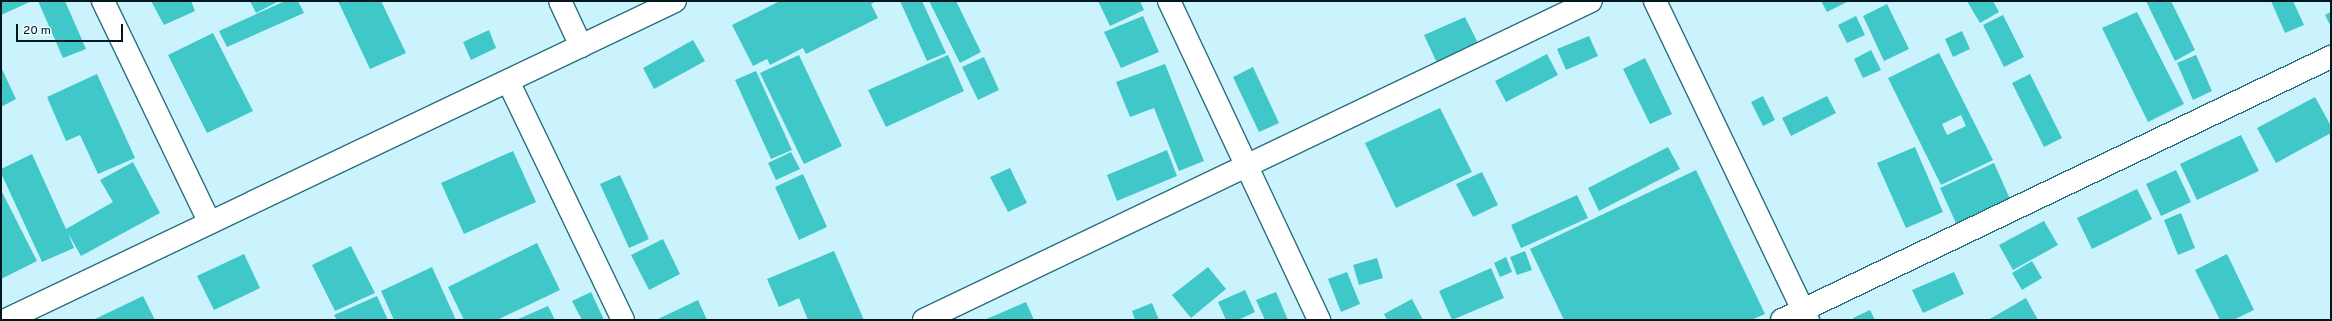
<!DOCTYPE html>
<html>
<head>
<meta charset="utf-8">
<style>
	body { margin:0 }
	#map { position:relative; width:2332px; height:321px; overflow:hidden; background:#cbf3fd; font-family:Overpass,sans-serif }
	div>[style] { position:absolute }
	.building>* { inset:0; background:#40c7c7 }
	.roads { filter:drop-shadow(1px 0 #2a6f7e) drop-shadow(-1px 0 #2a6f7e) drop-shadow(0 1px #2a6f7e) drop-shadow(0 -1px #2a6f7e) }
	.minor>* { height:22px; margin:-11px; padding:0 11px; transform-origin:11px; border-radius:11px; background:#fff }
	span { translate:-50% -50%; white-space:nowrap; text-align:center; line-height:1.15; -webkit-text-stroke:4px #eefbfe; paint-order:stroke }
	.frame { position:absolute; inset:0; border:2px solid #00171d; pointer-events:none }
	.scale { position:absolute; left:16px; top:24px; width:107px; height:18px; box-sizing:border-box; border:2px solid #00171d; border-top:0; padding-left:5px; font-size:12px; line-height:14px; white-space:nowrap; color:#00171d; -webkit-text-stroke:3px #eefbfe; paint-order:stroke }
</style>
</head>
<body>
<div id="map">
	<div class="building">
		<i style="clip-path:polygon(1px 1px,32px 1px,1px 15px)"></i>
		<i style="clip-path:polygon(38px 1px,65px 1px,86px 49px,63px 58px)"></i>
		<i style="clip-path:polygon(151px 1px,191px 1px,195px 11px,164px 25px)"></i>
		<i style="clip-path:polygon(250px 1px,279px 1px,256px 13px)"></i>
		<i style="clip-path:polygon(285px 1px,298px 1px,304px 13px,227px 47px,219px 31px)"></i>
		<i style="clip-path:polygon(338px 1px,381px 1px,406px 53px,370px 69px)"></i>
		<i style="clip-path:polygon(780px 1px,877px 1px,871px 4px,878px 18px,806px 54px,803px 48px,770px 65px,767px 59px,753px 66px,732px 25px)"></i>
		<i style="clip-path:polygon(900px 1px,922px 1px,946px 53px,927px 61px)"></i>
		<i style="clip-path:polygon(929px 1px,956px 1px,981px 52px,960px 63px)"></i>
		<i style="clip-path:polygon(1098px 1px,1140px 1px,1144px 10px,1110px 26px)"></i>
		<i style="clip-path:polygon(1821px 1px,1849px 1px,1827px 12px)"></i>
		<i style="clip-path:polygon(1967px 1px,1993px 1px,1999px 12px,1980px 23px)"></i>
		<i style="clip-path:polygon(2146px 1px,2171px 1px,2195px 50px,2175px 61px)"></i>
		<i style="clip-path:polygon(2271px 1px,2293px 1px,2304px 25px,2285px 33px)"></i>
		<i style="clip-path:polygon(1887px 4px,1909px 49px,1884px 61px,1863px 16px)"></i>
		<i style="clip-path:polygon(2137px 12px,2184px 104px,2148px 122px,2102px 28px)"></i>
		<i style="clip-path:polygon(2331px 12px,2331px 27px,2325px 15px)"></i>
		<i style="clip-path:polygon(2003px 15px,2024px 57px,2004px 67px,1983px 25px)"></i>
		<i style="clip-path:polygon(1143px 16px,1159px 52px,1121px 68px,1104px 32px)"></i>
		<i style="clip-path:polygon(1856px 16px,1865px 35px,1847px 43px,1838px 25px)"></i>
		<i style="clip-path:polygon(1465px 17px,1478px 43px,1437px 63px,1424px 35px)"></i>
		<i style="clip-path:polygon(489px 30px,496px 48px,471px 60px,463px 42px)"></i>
		<i style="clip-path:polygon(1962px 31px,1970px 49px,1953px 57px,1945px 39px)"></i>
		<i style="clip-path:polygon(213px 33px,253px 111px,207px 133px,168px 55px)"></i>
		<i style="clip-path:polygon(1589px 36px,1598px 56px,1566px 70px,1557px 49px)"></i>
		<i style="clip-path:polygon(693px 40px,705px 61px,654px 89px,643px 68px)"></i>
		<i style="clip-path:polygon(1871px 50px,1881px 70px,1863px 78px,1854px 59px)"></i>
		<i style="clip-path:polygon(evenodd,1939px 53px,1993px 160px,1941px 185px,1888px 78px,1939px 53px,1961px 115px,1966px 126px,1947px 135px,1942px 124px,1961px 115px)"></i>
		<i style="clip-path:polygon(1547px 54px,1558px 75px,1506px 102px,1495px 81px)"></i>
		<i style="clip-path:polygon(799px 55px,842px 146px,804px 164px,760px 73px)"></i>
		<i style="clip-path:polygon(948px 55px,964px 91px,886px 127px,868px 90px)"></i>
		<i style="clip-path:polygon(2196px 55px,2212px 91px,2193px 100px,2177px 63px)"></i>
		<i style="clip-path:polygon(984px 57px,999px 90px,978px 100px,962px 67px)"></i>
		<i style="clip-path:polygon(1645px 58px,1672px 114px,1650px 124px,1623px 69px)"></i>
		<i style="clip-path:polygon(1165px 64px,1204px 161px,1179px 171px,1154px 108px,1130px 117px,1116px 82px)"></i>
		<i style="clip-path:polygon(1px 67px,16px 99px,1px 107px)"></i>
		<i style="clip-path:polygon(1253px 67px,1279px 123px,1259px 132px,1233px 77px)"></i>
		<i style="clip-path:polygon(756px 71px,792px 150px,771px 159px,735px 80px)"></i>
		<i style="clip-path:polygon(97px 74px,135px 158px,98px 174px,80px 135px,66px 141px,47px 97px)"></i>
		<i style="clip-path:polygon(2030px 74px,2062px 138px,2044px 147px,2012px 83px)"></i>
		<i style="clip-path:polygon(1763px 96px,1775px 120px,1763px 126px,1751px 102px)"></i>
		<i style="clip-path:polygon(1827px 96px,1836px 113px,1791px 136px,1782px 118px)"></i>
		<i style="clip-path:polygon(2315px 97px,2331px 126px,2331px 133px,2276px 163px,2257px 128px)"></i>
		<i style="clip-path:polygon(1440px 108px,1472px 172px,1396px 208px,1365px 143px)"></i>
		<i style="clip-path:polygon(2241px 135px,2259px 171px,2197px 200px,2180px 164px)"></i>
		<i style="clip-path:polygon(1668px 147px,1680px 169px,1599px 211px,1588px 188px)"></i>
		<i style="clip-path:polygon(1915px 147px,1943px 212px,1906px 228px,1877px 163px)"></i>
		<i style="clip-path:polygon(1167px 150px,1177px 176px,1117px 201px,1107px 175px)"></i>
		<i style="clip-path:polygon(513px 151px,536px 202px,464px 234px,441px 183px)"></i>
		<i style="clip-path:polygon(791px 152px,800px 169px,776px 180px,768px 163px)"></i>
		<i style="clip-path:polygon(32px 154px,66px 229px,113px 202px,100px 180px,133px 162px,160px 213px,81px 256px,68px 233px,74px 248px,42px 262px,1px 173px,1px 169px)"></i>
		<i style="clip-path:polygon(1994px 163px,2010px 199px,1956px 223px,1940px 188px)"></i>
		<i style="clip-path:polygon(1010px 168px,1027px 203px,1008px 212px,990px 177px)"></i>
		<i style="clip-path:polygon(1696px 170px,1765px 314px,1751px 320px,1564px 320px,1530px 249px)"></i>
		<i style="clip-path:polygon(2176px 170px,2191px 202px,2161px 216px,2146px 184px)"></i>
		<i style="clip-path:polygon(1482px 172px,1498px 205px,1473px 217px,1456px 184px)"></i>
		<i style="clip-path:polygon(803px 174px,827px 227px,799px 240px,775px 187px)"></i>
		<i style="clip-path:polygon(620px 175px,649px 239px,629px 248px,600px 184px)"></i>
		<i style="clip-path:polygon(2137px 189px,2152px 219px,2092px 249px,2077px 218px)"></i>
		<i style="clip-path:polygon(1px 190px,37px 261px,1px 279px)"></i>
		<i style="clip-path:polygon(1577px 195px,1588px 218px,1521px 248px,1511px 225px)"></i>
		<i style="clip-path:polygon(2181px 213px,2195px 248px,2178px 255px,2164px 220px)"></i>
		<i style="clip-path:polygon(2044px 221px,2058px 245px,2013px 270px,1999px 245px)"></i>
		<i style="clip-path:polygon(663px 239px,680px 274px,649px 290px,631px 255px)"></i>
		<i style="clip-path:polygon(537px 243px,560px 290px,497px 320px,464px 320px,448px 287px)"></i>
		<i style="clip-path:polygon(351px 246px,375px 293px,335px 311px,312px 265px)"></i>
		<i style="clip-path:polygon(834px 251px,864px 320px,808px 320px,799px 298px,779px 307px,767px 279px)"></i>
		<i style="clip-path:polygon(1525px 251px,1532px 270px,1517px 275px,1510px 257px)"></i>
		<i style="clip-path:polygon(244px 254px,260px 288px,214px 310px,197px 276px)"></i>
		<i style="clip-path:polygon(2227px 254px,2254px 310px,2233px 320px,2220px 320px,2195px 270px)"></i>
		<i style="clip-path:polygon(1506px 257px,1512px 272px,1500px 277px,1494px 263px)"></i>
		<i style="clip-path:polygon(1377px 258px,1383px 278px,1359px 285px,1353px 265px)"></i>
		<i style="clip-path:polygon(2032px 261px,2042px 278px,2022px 290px,2012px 273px)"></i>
		<i style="clip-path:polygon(432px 267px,456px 320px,394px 320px,381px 291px)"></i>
		<i style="clip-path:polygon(1208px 267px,1226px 289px,1191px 318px,1172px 295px)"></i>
		<i style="clip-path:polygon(1491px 268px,1504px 298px,1452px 320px,1439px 291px)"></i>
		<i style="clip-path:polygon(1347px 272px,1360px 304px,1341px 312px,1328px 279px)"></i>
		<i style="clip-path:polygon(1954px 272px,1964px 294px,1923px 313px,1912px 290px)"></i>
		<i style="clip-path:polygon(1245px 290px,1255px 312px,1238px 320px,1226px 320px,1218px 302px)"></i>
		<i style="clip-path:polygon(591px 292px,604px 320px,582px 320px,572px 301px)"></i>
		<i style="clip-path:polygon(1276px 292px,1288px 320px,1265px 320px,1256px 300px)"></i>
		<i style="clip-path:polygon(143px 296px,155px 320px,93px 320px)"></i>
		<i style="clip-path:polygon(377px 296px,388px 320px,337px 320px,334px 315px)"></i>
		<i style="clip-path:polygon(2026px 298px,2038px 320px,1988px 320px)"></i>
		<i style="clip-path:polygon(1412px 299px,1423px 320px,1387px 320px,1384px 314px)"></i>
		<i style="clip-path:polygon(698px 300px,707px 320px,656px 320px)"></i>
		<i style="clip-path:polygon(1026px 302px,1034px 320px,984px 320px)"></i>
		<i style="clip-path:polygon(1152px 303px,1159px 320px,1135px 320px,1132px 311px)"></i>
		<i style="clip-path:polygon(548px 306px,555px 320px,516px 320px)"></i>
		<i style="clip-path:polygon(1870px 310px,1875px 320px,1854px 320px,1853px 318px)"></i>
	</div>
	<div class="roads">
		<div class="minor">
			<i style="left:103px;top:1px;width:246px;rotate:64.3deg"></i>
			<i style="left:560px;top:1px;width:50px;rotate:65deg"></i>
			<i style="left:1169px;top:1px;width:353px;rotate:64.8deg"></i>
			<i style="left:1655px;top:1px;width:354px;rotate:64.4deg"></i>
			<i style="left:508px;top:81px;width:265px;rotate:64.3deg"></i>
			<i style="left:6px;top:320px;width:741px;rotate:-25.49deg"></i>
			<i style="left:924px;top:320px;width:739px;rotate:-25.56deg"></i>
			<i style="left:1782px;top:320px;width:609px;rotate:-25.6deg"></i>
		</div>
	</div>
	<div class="frame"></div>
	<div class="scale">20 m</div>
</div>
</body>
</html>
